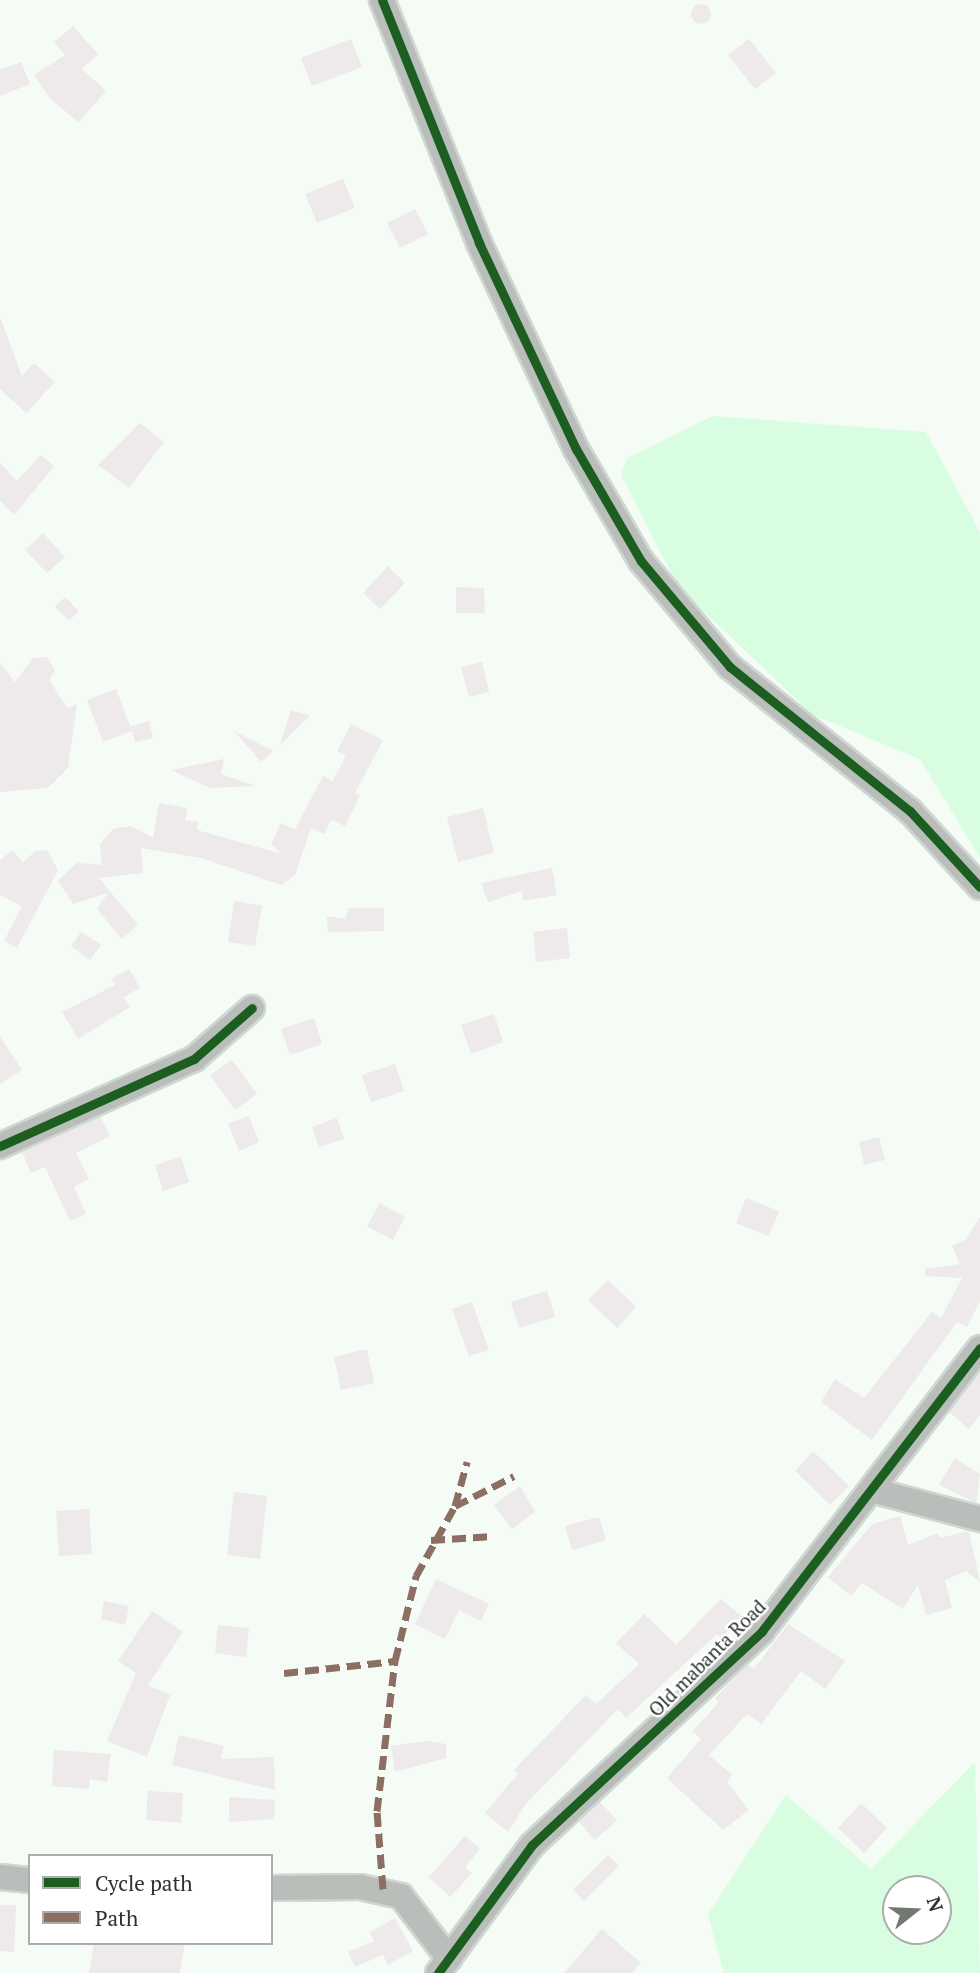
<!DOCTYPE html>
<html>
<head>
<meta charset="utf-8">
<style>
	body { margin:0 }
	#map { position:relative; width:980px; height:1973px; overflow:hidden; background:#f4fcf5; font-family:"PT Serif",serif }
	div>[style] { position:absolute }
	.green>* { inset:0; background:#d9fde1 }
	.building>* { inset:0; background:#eee9ea }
	.round { border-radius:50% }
	.roads { filter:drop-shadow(2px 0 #d0d7d2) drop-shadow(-2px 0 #d0d7d2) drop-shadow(0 2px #d0d7d2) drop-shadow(0 -2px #d0d7d2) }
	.minor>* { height:24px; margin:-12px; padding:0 12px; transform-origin:12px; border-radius:12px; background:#babeba }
	.quiet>* { height:7px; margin-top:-3.5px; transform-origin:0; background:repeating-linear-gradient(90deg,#8d6e63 0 14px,transparent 0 21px) }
	.cycleway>* { height:9px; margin:-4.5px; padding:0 4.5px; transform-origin:4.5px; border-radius:4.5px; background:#1b5e20 }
	span { translate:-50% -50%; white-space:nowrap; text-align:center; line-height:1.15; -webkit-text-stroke:5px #fff; paint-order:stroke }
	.street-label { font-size:19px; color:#2a332c }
	.legend { position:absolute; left:28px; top:1854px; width:245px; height:91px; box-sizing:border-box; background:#fff; border:2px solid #aaadab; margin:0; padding:9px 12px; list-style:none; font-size:21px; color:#2a332c }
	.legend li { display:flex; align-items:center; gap:14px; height:35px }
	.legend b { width:35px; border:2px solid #aaadab }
	.north { position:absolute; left:882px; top:1875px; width:70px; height:70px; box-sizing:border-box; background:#fff; border:2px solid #aaadab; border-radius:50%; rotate:72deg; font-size:19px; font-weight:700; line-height:28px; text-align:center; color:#2a332c }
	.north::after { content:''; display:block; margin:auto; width:24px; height:32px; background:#717972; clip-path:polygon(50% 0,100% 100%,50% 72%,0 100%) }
</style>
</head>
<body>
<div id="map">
	<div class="green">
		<i style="clip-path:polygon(713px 416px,926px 432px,980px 532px,980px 858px,920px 759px,813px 715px,679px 588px,621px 475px,627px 458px)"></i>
		<i style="clip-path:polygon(evenodd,975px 1762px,980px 1973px,724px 1973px,708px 1914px,786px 1795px,871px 1869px,975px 1762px,896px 1889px,938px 1889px,938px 1931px,896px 1931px,896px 1889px)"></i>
	</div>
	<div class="building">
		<i class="round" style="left:691px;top:4px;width:20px;height:20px"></i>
		<i style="clip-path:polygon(73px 26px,98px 54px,82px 69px,106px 91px,79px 122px,51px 100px,34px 75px,65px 55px,54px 42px)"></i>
		<i style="clip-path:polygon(351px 39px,362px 67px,312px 86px,301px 58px)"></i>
		<i style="clip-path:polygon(749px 39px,776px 73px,755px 89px,728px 55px)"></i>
		<i style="clip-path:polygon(21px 62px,30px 84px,0 96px,0 70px)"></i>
		<i style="clip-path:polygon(343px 179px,355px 208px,317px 223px,305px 194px)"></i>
		<i style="clip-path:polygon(415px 209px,428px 234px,400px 248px,387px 223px)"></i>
		<i style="clip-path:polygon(0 317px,22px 376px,34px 363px,55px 382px,26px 413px,0 389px)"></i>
		<i style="clip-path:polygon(140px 423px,164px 442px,129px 488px,98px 465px)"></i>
		<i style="clip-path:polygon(41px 455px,54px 466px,14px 515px,0 500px,0 463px,17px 481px)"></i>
		<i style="clip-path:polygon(43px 533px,65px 557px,47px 573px,25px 550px)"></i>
		<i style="clip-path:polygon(388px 566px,405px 583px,380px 609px,363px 593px)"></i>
		<i style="clip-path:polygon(456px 587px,484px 588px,485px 613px,456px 613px)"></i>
		<i style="clip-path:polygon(65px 597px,79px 611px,69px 621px,55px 607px)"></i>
		<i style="clip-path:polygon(47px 657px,55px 670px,49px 680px,67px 708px,77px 704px,68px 768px,48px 788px,0 792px,0 663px,15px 682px,33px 658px)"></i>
		<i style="clip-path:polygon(482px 662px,489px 692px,469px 697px,461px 667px)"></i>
		<i style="clip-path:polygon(116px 689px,132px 731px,131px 726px,149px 721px,153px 738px,135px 742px,132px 731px,103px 742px,87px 700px)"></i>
		<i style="clip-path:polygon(291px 710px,310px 716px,280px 745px)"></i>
		<i style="clip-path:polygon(351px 724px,383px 740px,355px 793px,360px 795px,345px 826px,331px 820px,324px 834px,311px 828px,295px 875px,282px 885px,201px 858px,141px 848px,143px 873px,99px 878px,138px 925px,122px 939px,97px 909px,108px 893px,73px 904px,58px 880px,77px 863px,102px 865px,100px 844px,113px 829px,131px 826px,153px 838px,159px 803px,187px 808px,185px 820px,198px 822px,197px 830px,282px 854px,271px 844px,281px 823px,295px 829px,323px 776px,333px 781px,346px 756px,337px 751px)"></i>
		<i style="clip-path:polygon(234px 731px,273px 751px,261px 762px)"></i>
		<i style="clip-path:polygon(224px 759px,221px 774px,255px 786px,210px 788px,171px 770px)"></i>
		<i style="clip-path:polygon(483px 808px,494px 853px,458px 862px,447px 817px)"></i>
		<i style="clip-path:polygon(13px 850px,23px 863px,35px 851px,47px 850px,58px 870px,17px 948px,4px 941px,22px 906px,0 895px,0 860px)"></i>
		<i style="clip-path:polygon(552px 868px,557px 895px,523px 901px,522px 891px,488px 902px,481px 883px)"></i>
		<i style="clip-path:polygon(234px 901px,262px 906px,255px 946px,228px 942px)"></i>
		<i style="clip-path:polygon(348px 908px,384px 908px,384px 931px,328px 932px,327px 916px,346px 919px)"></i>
		<i style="clip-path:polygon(567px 928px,570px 958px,536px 962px,533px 932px)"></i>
		<i style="clip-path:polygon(81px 932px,101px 945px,90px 960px,71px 946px)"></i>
		<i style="clip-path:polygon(129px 969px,140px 988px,124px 997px,130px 1007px,78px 1039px,62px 1012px,115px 985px,111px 979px)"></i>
		<i style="clip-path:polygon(494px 1014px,503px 1042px,471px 1054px,461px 1025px)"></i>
		<i style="clip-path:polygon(314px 1018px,322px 1044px,290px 1055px,281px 1029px)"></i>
		<i style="clip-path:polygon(0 1037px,22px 1070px,0 1084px)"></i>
		<i style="clip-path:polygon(232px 1060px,257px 1094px,235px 1110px,210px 1075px)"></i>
		<i style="clip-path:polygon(395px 1064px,404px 1091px,371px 1102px,362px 1075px)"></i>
		<i style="clip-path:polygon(249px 1116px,259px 1142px,239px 1151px,228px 1124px)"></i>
		<i style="clip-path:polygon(100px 1117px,110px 1136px,76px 1153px,89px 1179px,74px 1187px,86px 1214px,70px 1221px,45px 1167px,31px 1173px,22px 1152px)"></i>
		<i style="clip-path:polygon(337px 1118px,344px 1139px,319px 1147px,312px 1127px)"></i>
		<i style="clip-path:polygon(879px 1137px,885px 1160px,864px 1165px,859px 1142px)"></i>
		<i style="clip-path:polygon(181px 1157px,189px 1182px,163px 1191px,155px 1165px)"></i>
		<i style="clip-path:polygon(746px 1198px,779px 1211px,769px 1236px,736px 1223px)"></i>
		<i style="clip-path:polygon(380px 1203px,405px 1217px,393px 1240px,367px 1226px)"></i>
		<i style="clip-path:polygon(980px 1217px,980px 1301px,967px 1327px,957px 1322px,872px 1440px,821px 1402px,835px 1379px,864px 1398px,932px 1312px,941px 1318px,962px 1278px,925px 1276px,925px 1269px,960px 1264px,952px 1246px,965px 1240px)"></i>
		<i style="clip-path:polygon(608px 1280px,636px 1307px,617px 1328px,588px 1300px)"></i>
		<i style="clip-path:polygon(547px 1291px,555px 1317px,519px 1328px,511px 1302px)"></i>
		<i style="clip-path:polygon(472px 1302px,489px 1350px,469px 1356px,452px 1309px)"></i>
		<i style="clip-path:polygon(367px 1349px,374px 1383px,341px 1390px,334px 1357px)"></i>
		<i style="clip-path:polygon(980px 1372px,980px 1415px,969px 1429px,949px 1412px)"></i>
		<i style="clip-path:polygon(813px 1451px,849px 1486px,830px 1505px,795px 1471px)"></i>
		<i style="clip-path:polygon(955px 1458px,980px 1474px,976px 1503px,939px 1485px)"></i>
		<i style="clip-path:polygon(520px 1486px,535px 1512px,512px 1529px,494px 1505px)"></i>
		<i style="clip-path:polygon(234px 1492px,267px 1496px,260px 1559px,227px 1555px)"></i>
		<i style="clip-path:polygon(89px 1509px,92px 1554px,59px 1556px,56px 1511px)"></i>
		<i style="clip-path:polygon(900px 1516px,908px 1545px,938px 1533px,940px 1538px,969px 1531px,980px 1582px,966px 1571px,945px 1580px,952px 1608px,926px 1615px,918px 1584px,903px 1609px,862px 1583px,851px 1596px,828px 1577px,872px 1524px)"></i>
		<i style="clip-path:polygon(599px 1517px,606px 1540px,572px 1550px,565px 1526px)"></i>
		<i style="clip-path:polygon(436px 1579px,489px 1604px,481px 1621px,459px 1610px,445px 1639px,415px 1624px)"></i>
		<i style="clip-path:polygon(721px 1599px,741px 1616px,722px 1638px,717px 1634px,626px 1718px,618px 1709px,525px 1805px,508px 1832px,485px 1813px,518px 1774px,514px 1770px,586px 1695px,596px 1704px,639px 1664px,616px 1643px,644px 1614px,676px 1645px)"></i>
		<i style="clip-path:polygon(104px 1601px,129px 1606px,125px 1625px,101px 1619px)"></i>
		<i style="clip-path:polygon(152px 1611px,183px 1632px,148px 1685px,170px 1695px,147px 1757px,107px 1741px,136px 1673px,118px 1661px)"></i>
		<i style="clip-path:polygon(788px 1624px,845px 1661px,825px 1689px,801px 1671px,761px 1724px,747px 1714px,709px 1755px,732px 1775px,727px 1782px,749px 1810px,723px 1830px,667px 1778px,701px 1739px,693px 1731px,719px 1702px,715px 1698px,748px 1664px,754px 1669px)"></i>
		<i style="clip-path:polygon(218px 1625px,249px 1628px,246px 1657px,215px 1653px)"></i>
		<i style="clip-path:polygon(179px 1735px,224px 1746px,221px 1759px,274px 1757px,275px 1790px,172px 1765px)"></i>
		<i style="clip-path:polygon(426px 1741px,446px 1744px,446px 1758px,395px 1772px,391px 1746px)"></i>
		<i style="clip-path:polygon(54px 1750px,111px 1754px,107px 1782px,90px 1779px,89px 1789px,52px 1786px)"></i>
		<i style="clip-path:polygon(148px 1791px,183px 1793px,181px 1823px,146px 1820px)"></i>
		<i style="clip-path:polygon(229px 1797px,275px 1800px,274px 1819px,229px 1822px)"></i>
		<i style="clip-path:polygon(600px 1802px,617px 1820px,595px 1840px,579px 1822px)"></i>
		<i style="clip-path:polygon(861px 1803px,887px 1828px,864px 1853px,838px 1828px)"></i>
		<i style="clip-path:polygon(465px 1836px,480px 1849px,465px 1867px,472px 1873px,450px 1897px,429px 1877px)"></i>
		<i style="clip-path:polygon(608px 1855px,619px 1866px,584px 1901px,573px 1890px)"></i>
		<i style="clip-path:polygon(0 1905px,16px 1905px,14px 1952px,0 1951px)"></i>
		<i style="clip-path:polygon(395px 1918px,413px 1951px,388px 1965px,383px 1955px,355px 1967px,348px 1952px,374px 1941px,370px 1932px)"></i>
		<i style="clip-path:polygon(602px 1929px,641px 1963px,632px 1973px,564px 1973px)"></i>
		<i style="clip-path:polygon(94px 1943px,185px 1943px,180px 1973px,89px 1973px)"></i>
	</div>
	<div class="roads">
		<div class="minor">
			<i style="left:382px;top:0;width:262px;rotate:68.2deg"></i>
			<i style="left:479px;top:243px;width:228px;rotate:64.8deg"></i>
			<i style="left:576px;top:449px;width:129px;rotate:59.9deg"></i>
			<i style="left:641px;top:561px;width:138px;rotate:50deg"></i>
			<i style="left:730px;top:667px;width:231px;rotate:38.7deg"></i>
			<i style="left:910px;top:811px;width:103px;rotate:47.4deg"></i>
			<i style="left:0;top:1146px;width:213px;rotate:-24.2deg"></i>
			<i style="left:194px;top:1059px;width:77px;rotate:-41.3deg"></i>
			<i style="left:875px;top:1491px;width:109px;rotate:14.9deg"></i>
			<i style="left:0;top:1877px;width:30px;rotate:6deg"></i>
			<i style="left:271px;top:1888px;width:89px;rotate:-0.6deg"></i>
			<i style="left:360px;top:1887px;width:42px;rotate:12.4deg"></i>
			<i style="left:401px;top:1896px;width:79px;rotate:52.7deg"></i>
			<i style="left:438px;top:1973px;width:159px;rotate:-53.7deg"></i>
			<i style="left:532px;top:1845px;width:314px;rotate:-42.9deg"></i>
			<i style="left:762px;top:1631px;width:357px;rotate:-52.4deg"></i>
		</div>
	</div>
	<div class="quiet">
		<i style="left:455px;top:1506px;width:46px;rotate:-74.7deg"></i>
		<i style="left:431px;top:1540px;width:62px;rotate:-3.7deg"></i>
		<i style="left:284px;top:1673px;width:112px;rotate:-6.2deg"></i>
		<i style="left:383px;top:1889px;width:78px;rotate:-94.4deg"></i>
		<i style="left:377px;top:1811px;width:151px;rotate:-83.2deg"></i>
		<i style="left:395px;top:1661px;width:88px;rotate:-76.1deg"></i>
		<i style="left:416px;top:1576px;width:80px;rotate:-60.9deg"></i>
		<i style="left:455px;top:1506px;width:66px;rotate:-27deg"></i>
	</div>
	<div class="cycleway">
		<i style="left:382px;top:0;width:262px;rotate:68.2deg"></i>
		<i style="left:479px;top:243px;width:228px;rotate:64.8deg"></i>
		<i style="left:576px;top:449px;width:129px;rotate:59.9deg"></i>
		<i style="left:641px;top:561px;width:138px;rotate:50deg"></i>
		<i style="left:730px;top:667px;width:231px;rotate:38.7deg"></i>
		<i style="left:910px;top:811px;width:103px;rotate:47.4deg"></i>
		<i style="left:0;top:1146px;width:213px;rotate:-24.2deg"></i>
		<i style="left:194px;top:1059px;width:77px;rotate:-41.3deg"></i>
		<i style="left:438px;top:1973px;width:159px;rotate:-53.7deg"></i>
		<i style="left:532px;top:1845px;width:314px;rotate:-42.9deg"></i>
		<i style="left:762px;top:1631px;width:357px;rotate:-52.4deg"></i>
	</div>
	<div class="street-label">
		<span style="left:707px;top:1658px;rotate:-45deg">Old mabanta Road</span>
	</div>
	<ul class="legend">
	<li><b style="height:9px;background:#1b5e20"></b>Cycle path</li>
	<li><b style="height:9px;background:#8d6e63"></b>Path</li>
	</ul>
	<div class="north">N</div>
</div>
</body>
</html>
